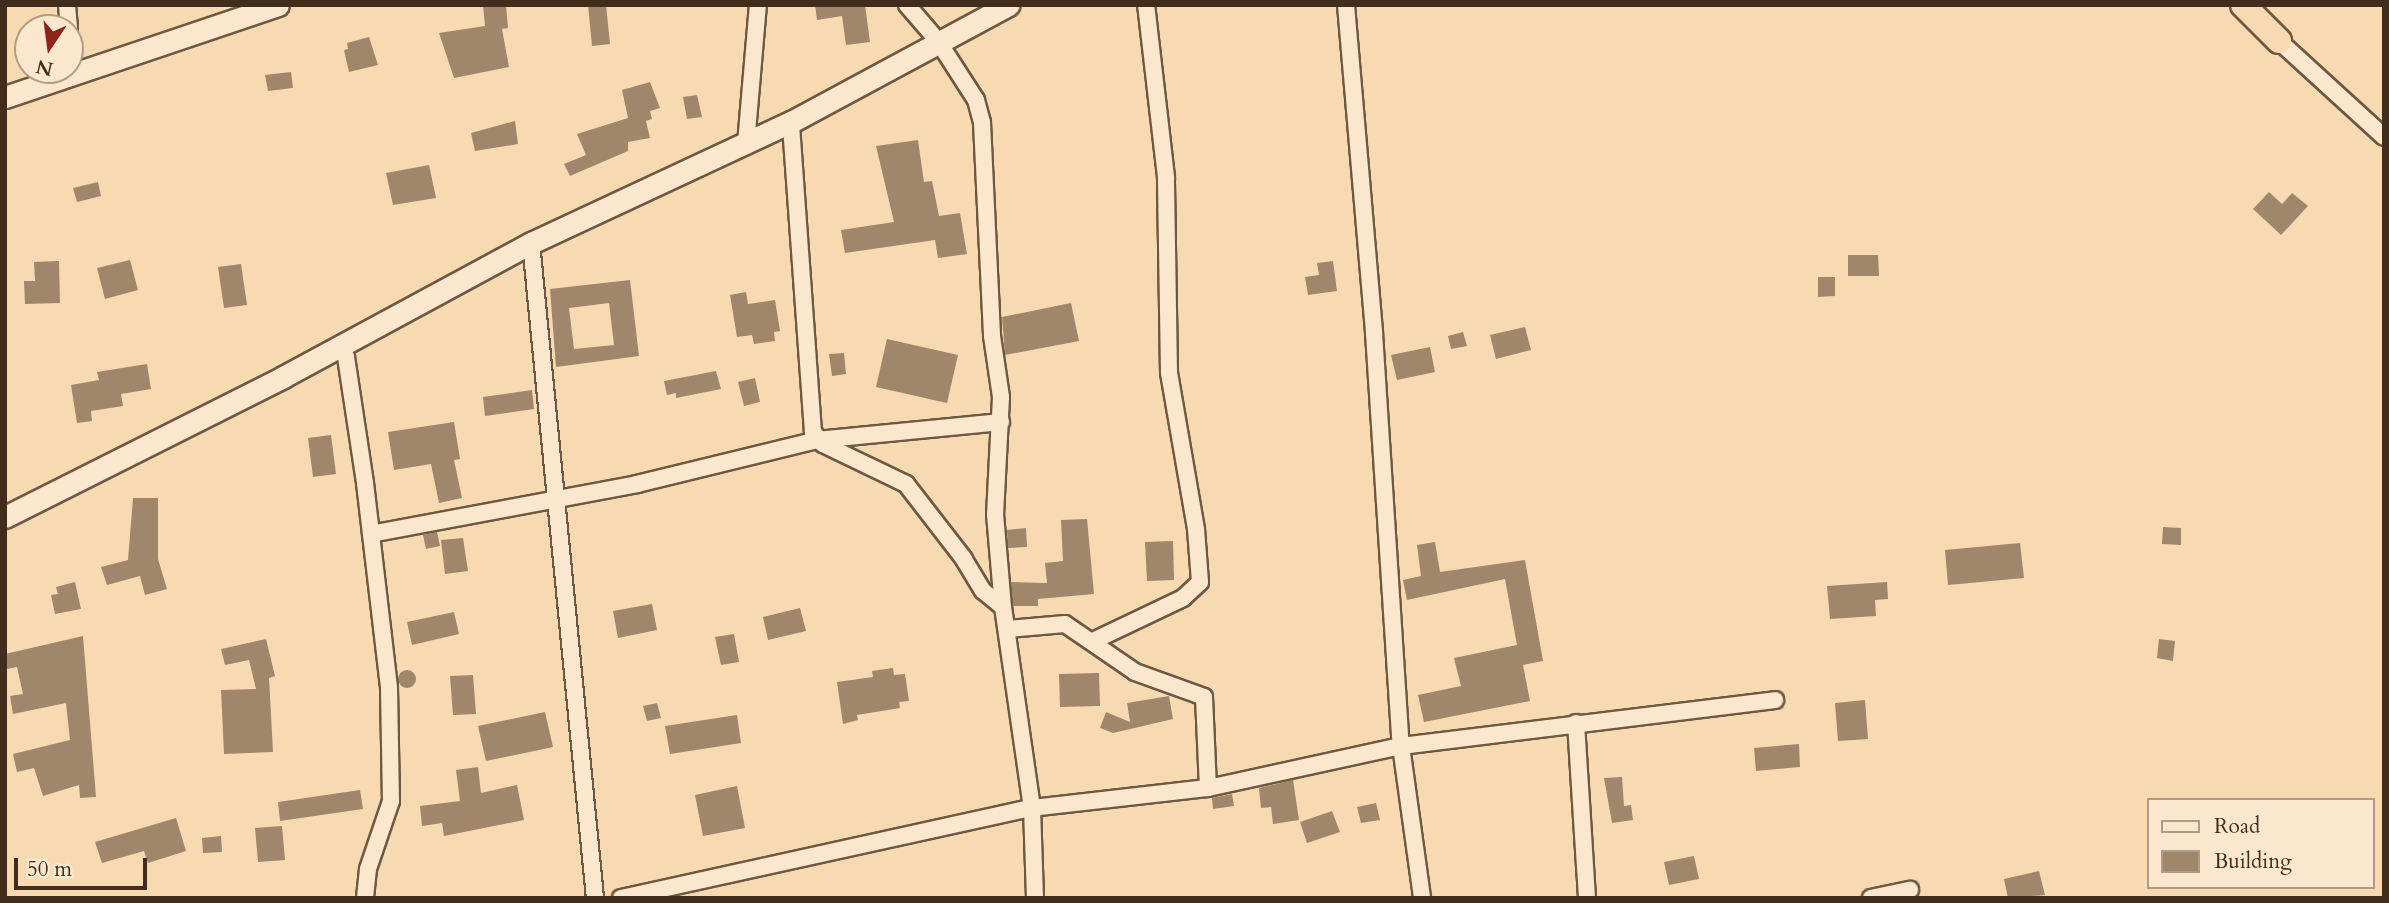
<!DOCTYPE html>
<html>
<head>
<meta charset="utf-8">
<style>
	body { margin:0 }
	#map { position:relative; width:2389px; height:903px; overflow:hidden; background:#f7dab2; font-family:Cardo,serif }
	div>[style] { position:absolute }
	.building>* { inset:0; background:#a0866a }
	.round { border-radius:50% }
	.roads { filter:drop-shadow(2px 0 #6f5841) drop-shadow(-2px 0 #6f5841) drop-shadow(0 2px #6f5841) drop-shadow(0 -2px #6f5841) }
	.minor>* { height:16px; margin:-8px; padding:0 8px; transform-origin:8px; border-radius:8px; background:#fae7cd }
	.secondary>* { height:21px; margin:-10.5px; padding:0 10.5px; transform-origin:10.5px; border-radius:10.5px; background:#fae7cd }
	.trunk>* { height:24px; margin:-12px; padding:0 12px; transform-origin:12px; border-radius:12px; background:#f7dab2 }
	span { translate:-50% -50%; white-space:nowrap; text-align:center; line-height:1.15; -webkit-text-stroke:5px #fae7cd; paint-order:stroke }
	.frame { position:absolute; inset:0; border:7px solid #422c1b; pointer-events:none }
	.legend { position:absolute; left:2147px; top:798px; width:228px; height:91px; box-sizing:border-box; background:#fae7cd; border:2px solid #b09c86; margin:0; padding:9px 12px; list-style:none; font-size:21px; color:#422c1b }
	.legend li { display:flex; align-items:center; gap:14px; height:35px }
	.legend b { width:35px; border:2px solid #b09c86 }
	.north { position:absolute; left:14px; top:14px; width:70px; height:70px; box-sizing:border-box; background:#fae7cd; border:2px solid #b09c86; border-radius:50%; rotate:193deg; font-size:19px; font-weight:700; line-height:28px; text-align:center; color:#422c1b }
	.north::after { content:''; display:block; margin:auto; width:24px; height:32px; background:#8f2418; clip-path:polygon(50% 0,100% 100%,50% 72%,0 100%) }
	.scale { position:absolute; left:14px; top:858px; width:133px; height:32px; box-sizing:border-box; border:4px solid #422c1b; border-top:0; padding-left:9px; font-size:21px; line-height:24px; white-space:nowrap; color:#422c1b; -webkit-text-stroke:5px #fae7cd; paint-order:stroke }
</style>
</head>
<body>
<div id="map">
	<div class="building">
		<i style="clip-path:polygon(483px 5px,506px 5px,508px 28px,502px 29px,509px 67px,454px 78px,439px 33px,485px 26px)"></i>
		<i style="clip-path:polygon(588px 5px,606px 5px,610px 44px,592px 46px)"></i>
		<i style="clip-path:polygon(815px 5px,865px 5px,870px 42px,846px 45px,842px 16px,817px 20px)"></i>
		<i style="clip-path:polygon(369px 37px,378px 65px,349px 72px,344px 50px,348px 49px,347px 43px)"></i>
		<i style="clip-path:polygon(291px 72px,293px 88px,268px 91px,265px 75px)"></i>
		<i style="clip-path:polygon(650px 82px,660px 108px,650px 111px,652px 119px,646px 121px,650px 138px,628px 142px,628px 151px,570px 176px,564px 164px,586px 155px,577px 134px,628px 118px,622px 90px)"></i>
		<i style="clip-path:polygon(697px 95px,702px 117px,687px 119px,683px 97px)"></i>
		<i style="clip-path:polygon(515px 121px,518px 144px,475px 151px,471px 133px)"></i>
		<i style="clip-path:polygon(918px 140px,924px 182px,932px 181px,939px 216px,960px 213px,967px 254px,938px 258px,935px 240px,845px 253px,841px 230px,894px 222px,876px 146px)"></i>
		<i style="clip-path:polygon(429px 165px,436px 198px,393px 205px,386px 173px)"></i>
		<i style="clip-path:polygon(98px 182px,101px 196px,77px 202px,73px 188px)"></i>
		<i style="clip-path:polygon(2269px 192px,2282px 204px,2292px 193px,2308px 206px,2281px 235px,2253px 209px)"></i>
		<i style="clip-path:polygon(1848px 255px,1878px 255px,1879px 276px,1848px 276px)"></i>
		<i style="clip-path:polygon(130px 260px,138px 290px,105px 299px,97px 268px)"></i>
		<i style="clip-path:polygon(59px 261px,60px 303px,25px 304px,24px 281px,35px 281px,34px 262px)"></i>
		<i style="clip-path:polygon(1333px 261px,1337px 291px,1308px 295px,1305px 277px,1319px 275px,1317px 263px)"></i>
		<i style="clip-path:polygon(241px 264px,247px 305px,224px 308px,218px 267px)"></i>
		<i style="clip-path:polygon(1818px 277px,1835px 277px,1835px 296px,1818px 297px)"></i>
		<i style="clip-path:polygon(evenodd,630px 280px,639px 356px,556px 367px,550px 289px,630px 280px,609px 303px,614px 345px,574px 349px,569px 308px,609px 303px)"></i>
		<i style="clip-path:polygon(746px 292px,748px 304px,775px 300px,780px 331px,774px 332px,775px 341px,754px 344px,752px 335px,737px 337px,730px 295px)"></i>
		<i style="clip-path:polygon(1071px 303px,1079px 341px,1005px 355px,1002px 317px)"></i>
		<i style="clip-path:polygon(1525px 327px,1531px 350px,1496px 359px,1490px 335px)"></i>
		<i style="clip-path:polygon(1463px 332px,1467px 346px,1451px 349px,1448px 336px)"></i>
		<i style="clip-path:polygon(887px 339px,958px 355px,947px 403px,876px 387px)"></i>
		<i style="clip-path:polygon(1430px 347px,1435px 372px,1397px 380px,1391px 355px)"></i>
		<i style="clip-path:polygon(844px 353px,846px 374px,832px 376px,829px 354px)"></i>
		<i style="clip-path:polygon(147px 364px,151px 389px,121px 394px,123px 406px,91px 411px,92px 421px,77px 423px,71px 385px,99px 380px,97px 372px)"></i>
		<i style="clip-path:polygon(716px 371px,721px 389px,676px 398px,676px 393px,667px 395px,664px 381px)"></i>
		<i style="clip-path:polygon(755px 378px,760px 402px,744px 406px,738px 382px)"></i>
		<i style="clip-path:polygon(532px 390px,534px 409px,485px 416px,483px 397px)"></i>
		<i style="clip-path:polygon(454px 422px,460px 459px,454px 460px,462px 498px,439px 503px,431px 464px,394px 470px,388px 432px)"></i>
		<i style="clip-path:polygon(331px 435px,336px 474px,313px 477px,308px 438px)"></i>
		<i style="clip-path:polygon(133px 498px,158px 498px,158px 559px,167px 589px,145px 595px,140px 576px,107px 585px,101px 567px,128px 560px)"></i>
		<i style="clip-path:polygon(1087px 519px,1094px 594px,1038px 599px,1038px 606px,1013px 606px,1011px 582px,1047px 583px,1045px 563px,1063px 561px,1061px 520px)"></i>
		<i style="clip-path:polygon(2163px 527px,2181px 528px,2181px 545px,2162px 544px)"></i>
		<i style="clip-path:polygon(1026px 528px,1027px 547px,1008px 548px,1007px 530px)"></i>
		<i style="clip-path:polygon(437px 532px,440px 546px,426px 549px,423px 535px)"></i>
		<i style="clip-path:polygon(463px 538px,468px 571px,445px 574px,441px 540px)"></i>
		<i style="clip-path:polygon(1173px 541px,1174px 580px,1147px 581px,1145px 542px)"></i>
		<i style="clip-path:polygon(1435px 542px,1440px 572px,1525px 560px,1543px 661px,1523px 665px,1530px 701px,1424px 722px,1418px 695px,1461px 686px,1454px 658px,1517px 645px,1505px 579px,1407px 600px,1403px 580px,1421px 576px,1417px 545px)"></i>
		<i style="clip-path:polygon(2020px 543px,2024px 578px,1948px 585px,1945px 550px)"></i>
		<i style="clip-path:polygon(75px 582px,81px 609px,55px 614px,51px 595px,58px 594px,56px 587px)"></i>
		<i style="clip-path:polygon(1887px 582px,1888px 599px,1875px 600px,1876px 616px,1830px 619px,1827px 586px)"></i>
		<i style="clip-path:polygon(652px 604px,657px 630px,618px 638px,613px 611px)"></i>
		<i style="clip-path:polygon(800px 608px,806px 631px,768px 640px,763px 617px)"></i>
		<i style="clip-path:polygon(454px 612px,459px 634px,412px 645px,407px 622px)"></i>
		<i style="clip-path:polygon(734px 634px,739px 662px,721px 665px,715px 637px)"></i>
		<i style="clip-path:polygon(83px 636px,96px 797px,80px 798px,79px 785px,43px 796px,34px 768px,17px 772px,13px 754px,70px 740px,66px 703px,13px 714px,10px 696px,23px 694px,17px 667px,7px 669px,5px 654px)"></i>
		<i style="clip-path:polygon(266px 639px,275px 676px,269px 678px,273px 752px,224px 754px,221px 690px,256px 689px,249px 660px,225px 665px,221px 649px)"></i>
		<i style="clip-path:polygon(2159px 639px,2175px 641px,2173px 661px,2157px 658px)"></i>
		<i style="clip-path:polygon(893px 668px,894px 675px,905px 674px,909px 701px,899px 702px,900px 708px,857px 715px,858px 720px,843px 724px,837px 682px,873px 677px,872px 671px)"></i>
		<i class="round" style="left:398px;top:670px;width:18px;height:18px"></i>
		<i style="clip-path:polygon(1099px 673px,1100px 706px,1060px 707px,1059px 674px)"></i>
		<i style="clip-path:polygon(473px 675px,476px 714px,453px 715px,450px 676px)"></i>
		<i style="clip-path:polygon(1169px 696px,1173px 719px,1113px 733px,1100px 728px,1106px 712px,1130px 722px,1127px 703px)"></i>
		<i style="clip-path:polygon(1865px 700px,1868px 739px,1838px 741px,1835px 703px)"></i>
		<i style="clip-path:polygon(657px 703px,661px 718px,647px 721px,643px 706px)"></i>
		<i style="clip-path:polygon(545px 712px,553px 747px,486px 761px,478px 726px)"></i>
		<i style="clip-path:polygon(737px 715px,741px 743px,670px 754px,665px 726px)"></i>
		<i style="clip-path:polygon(1799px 744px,1800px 767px,1756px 771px,1754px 748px)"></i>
		<i style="clip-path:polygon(478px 767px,481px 793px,517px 785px,524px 820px,444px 836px,442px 823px,422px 826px,420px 806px,460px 801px,456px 770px)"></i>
		<i style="clip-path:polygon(1622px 777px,1624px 806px,1631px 805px,1633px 820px,1612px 823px,1604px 778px)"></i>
		<i style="clip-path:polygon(1293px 780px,1299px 820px,1273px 824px,1271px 807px,1261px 808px,1259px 788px)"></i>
		<i style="clip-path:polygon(737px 786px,745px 828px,703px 836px,695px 795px)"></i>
		<i style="clip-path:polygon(360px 790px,363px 809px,280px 821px,278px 802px)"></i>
		<i style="clip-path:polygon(1232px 794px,1234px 806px,1213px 809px,1212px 798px)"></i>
		<i style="clip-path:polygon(1376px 803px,1380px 820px,1361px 823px,1357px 807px)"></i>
		<i style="clip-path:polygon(1332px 811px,1340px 832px,1307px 843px,1300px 822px)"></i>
		<i style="clip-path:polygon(176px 818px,186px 851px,148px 863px,144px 851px,102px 863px,95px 842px)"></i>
		<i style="clip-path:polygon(282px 826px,285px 860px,258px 862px,255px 828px)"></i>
		<i style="clip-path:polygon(221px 836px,222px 852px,203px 853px,202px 838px)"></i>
		<i style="clip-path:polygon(1694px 856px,1699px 879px,1669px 885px,1664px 862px)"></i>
		<i style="clip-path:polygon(2039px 871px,2045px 895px,2008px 898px,2004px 879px)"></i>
	</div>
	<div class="roads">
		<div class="minor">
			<i style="left:67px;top:5px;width:23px;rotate:85deg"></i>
			<i style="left:907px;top:5px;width:48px;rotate:49.3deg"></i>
			<i style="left:938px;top:41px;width:70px;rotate:57.2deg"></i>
			<i style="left:976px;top:100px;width:24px;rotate:75deg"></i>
			<i style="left:982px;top:123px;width:213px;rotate:87.3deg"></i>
			<i style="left:992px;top:336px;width:62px;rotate:81.6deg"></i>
			<i style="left:1001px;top:397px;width:117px;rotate:92.9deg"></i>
			<i style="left:995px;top:514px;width:93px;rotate:85.1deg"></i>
			<i style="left:1346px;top:5px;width:329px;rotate:85.1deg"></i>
			<i style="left:1374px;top:333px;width:414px;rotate:86.3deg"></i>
			<i style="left:1401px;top:746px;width:153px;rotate:82.1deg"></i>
			<i style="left:2279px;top:41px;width:142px;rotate:42.4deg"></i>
			<i style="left:70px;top:48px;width:26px;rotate:86deg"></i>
			<i style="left:746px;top:144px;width:140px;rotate:-85.1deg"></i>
			<i style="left:531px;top:243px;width:658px;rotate:84.42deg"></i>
			<i style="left:340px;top:346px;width:13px;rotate:61deg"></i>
			<i style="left:346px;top:357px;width:127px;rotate:81.4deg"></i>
			<i style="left:365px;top:483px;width:206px;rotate:83.3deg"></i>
			<i style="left:389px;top:688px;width:113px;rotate:89deg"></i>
			<i style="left:391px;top:801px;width:72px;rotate:108.7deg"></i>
			<i style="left:368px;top:869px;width:29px;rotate:96deg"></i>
			<i style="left:371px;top:534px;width:271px;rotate:-10.6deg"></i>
			<i style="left:637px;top:484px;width:185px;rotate:-13.7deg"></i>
			<i style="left:817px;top:440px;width:185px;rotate:-5.6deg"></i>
			<i style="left:1008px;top:629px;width:57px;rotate:-5deg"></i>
			<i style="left:1065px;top:624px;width:85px;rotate:34.4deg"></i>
			<i style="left:1135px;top:672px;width:73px;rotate:19.9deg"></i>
			<i style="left:1204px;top:697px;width:91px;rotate:87.5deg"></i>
			<i style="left:1093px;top:641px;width:100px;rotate:-25.5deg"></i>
			<i style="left:1183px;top:598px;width:23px;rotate:-43deg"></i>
			<i style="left:1200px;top:582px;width:53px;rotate:-94.3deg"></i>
			<i style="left:1196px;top:529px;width:158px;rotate:-99.8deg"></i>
			<i style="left:1169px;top:373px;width:196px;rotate:-90.9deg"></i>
			<i style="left:1166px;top:177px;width:173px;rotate:-96.6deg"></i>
			<i style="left:1576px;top:723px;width:175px;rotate:86.4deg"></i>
			<i style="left:621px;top:898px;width:421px;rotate:-12.4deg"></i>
			<i style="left:1032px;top:808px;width:203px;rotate:-98.2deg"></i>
			<i style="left:1003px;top:607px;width:26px;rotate:-141deg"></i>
			<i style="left:983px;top:591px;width:37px;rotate:-121deg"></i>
			<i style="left:964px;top:559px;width:95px;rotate:-127.7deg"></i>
			<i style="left:906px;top:484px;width:92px;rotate:-154.3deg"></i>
			<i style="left:823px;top:444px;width:16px;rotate:-130deg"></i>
			<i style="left:813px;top:432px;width:311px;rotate:-94.1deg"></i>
			<i style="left:1035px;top:898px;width:90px;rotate:-91.9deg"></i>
			<i style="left:1032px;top:808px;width:177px;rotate:-6.5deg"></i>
			<i style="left:1208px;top:788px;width:198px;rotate:-12.3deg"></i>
			<i style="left:1401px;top:746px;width:377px;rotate:-7deg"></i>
			<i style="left:1871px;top:898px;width:40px;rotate:-12deg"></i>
		</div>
		<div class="secondary">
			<i style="left:5px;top:97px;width:288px;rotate:-18.6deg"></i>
			<i style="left:5px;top:517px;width:311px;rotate:-26.7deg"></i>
			<i style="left:283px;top:377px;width:282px;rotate:-28.4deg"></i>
			<i style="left:531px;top:243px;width:287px;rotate:-25deg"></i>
			<i style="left:791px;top:122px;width:247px;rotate:-28.3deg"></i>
		</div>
		<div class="trunk">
			<i style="left:2243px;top:5px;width:51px;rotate:45deg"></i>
		</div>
	</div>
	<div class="frame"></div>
	<ul class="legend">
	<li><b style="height:9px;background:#fae7cd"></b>Road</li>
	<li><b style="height:19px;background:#a0866a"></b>Building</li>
	</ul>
	<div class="north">N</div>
	<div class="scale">50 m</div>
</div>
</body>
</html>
